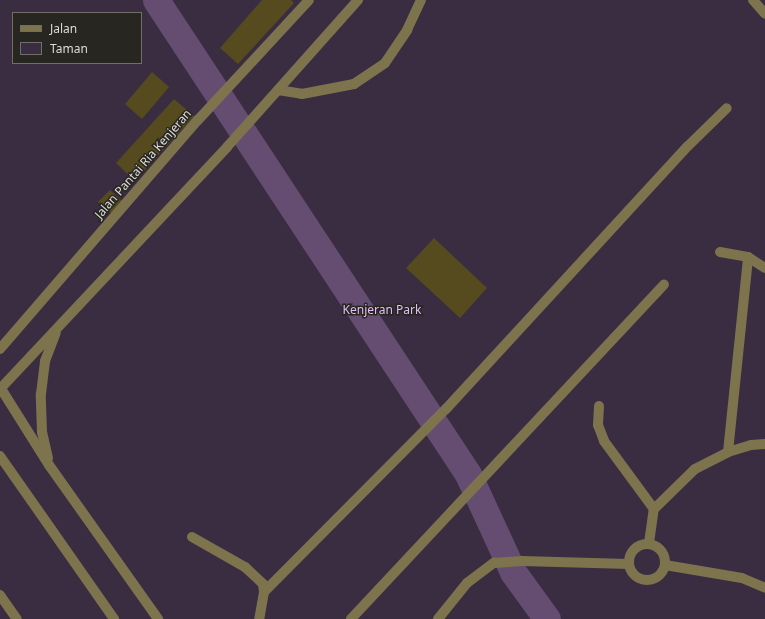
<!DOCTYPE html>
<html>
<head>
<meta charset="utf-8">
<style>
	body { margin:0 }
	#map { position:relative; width:765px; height:619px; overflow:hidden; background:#282621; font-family:"Noto Sans",sans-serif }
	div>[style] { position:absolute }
	.green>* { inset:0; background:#3a2c41 }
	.river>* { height:27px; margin:-13.5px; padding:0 13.5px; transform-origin:13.5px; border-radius:13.5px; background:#654d72 }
	.building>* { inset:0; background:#564b1e }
	.minor>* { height:10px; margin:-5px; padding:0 5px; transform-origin:5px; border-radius:5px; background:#7d734d }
	.minor>.ring { margin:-5px; padding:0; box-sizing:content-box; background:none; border:10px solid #7d734d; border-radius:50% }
	span { translate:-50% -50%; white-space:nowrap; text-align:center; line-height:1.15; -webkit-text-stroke:3px #282621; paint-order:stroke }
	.street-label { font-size:12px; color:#dcdbd8 }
	.park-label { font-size:12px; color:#e5bdfb }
	.legend { position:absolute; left:12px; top:12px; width:130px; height:52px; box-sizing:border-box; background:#282621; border:1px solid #706e6a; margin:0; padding:5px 7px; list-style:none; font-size:12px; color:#dcdbd8 }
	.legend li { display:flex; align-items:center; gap:8px; height:20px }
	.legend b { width:20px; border:1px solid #706e6a }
</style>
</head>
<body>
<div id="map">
	<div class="green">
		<i style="clip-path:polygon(evenodd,0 0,765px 0,765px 619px,0 619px,0 0,13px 13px,141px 13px,141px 63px,13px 63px,13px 13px)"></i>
	</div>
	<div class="river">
		<i style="left:156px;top:0;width:567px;rotate:56.65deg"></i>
		<i style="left:468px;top:474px;width:108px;rotate:65.3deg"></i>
		<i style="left:513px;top:572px;width:58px;rotate:54.1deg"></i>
	</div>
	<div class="building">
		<i style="clip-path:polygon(262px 0,291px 0,294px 3px,238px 64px,220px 48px)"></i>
		<i style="clip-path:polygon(152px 72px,169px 87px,142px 119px,125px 104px)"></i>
		<i style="clip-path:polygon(174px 99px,194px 116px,135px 181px,116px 163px)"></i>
		<i style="clip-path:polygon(110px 190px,122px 201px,111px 213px,98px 202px)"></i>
		<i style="clip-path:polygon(434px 238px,487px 288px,460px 318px,406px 268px)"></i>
	</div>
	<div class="minor">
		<i style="left:753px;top:0;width:18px;rotate:49deg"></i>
		<i style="left:278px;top:90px;width:24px;rotate:9deg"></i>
		<i style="left:302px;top:94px;width:53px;rotate:-10.9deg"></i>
		<i style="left:354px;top:84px;width:37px;rotate:-34deg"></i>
		<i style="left:385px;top:63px;width:40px;rotate:-56deg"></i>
		<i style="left:407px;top:30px;width:33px;rotate:-65deg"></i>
		<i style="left:720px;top:252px;width:28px;rotate:10deg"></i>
		<i style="left:748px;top:257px;width:20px;rotate:33deg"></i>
		<i style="left:0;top:349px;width:303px;rotate:-49.2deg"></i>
		<i style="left:198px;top:120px;width:163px;rotate:-47.2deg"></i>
		<i style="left:0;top:387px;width:92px;rotate:57.9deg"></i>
		<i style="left:49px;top:465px;width:189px;rotate:54.7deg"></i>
		<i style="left:0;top:389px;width:332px;rotate:-46.8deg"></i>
		<i style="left:227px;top:147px;width:197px;rotate:-48.3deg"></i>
		<i style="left:599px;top:406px;width:19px;rotate:93deg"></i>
		<i style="left:598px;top:425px;width:17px;rotate:69deg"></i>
		<i style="left:604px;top:441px;width:84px;rotate:53.7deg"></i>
		<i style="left:728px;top:452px;width:24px;rotate:-17deg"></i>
		<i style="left:751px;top:445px;width:14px;rotate:-4deg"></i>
		<i style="left:0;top:456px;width:199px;rotate:55deg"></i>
		<i style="left:48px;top:458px;width:27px;rotate:-103deg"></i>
		<i style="left:42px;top:432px;width:38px;rotate:-92deg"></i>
		<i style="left:41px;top:394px;width:33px;rotate:-83deg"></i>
		<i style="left:45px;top:361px;width:30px;rotate:-69deg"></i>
		<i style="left:192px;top:537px;width:61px;rotate:29.5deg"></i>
		<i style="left:245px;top:567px;width:25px;rotate:43deg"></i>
		<i style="left:263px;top:584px;width:8px;rotate:83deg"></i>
		<i style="left:264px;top:592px;width:27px;rotate:100deg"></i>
		<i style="left:649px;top:543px;width:34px;rotate:-82deg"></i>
		<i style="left:654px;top:509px;width:57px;rotate:-44.3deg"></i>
		<i style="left:695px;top:469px;width:37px;rotate:-27deg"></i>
		<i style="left:728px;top:452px;width:196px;rotate:-84.1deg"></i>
		<i class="ring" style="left:629px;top:544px;width:26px;height:26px"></i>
		<i style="left:665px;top:565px;width:78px;rotate:9.6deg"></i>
		<i style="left:742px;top:578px;width:25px;rotate:23deg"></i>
		<i style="left:264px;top:592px;width:258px;rotate:-45.2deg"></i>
		<i style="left:446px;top:409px;width:357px;rotate:-47.4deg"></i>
		<i style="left:688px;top:146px;width:54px;rotate:-44.3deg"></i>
		<i style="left:0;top:595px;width:29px;rotate:55deg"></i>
		<i style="left:351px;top:619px;width:458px;rotate:-46.9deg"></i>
		<i style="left:438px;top:619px;width:46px;rotate:-51.1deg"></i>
		<i style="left:467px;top:583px;width:34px;rotate:-37deg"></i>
		<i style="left:494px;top:563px;width:28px;rotate:-4deg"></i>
		<i style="left:522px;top:561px;width:107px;rotate:1.6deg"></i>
	</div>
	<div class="street-label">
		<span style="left:143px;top:164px;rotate:-49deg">Jalan Pantai Ria Kenjeran</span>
	</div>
	<div class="park-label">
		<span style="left:382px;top:310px">Kenjeran Park</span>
	</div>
	<ul class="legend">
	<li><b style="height:5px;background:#7d734d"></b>Jalan</li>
	<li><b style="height:11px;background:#3a2c41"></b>Taman</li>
	</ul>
</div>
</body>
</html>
